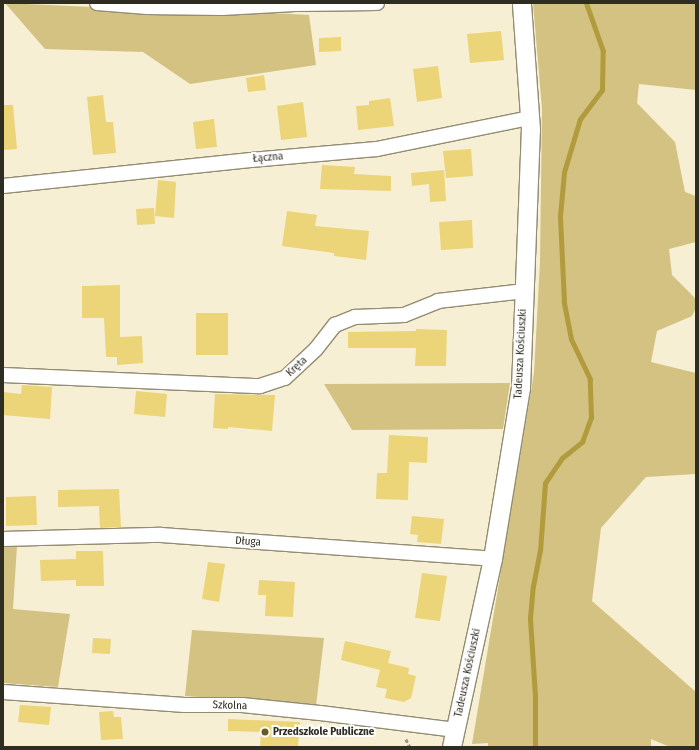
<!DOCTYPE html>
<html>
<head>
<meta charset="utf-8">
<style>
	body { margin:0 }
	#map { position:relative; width:699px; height:750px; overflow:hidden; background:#f7efd3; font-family:"Fira Sans Condensed",sans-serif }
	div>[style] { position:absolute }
	.green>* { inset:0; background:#d3c282 }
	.stream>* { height:5px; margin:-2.5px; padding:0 2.5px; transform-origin:2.5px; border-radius:2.5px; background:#b29b3d }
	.building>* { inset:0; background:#ecd478 }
	.path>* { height:2.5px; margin-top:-1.25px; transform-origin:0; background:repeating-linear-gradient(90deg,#9a9581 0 4px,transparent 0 6px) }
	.roads { filter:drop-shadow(1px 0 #928c72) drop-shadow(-1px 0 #928c72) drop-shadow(0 1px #928c72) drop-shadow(0 -1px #928c72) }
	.minor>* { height:14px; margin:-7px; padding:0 7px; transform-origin:7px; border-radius:7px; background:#fff }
	.tertiary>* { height:18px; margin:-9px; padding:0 9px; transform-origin:9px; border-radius:9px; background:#fff }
	.dots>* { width:11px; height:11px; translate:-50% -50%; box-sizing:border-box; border:2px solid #fff; border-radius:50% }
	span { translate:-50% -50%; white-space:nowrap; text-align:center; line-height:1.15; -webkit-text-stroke:4px #fff; paint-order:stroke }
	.street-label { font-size:11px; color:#2f2c21 }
	.poi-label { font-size:11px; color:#2f2c21; font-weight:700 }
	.left { translate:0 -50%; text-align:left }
	.frame { position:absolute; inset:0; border:4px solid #2f2c21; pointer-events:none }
</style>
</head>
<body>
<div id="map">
	<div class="green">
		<i style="clip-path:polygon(5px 3px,157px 10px,236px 11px,309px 15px,316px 65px,190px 84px,143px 52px,45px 49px)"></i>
		<i style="clip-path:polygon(533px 3px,696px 3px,696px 90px,639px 84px,637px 103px,675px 142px,685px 192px,696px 196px,696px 242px,669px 249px,672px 275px,696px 299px,696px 308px,692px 316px,657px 331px,651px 362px,696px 373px,696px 474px,646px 477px,601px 528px,592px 601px,696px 692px,696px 747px,670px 747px,651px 739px,651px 747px,488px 747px,488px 743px,472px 744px,534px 373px,540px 261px,542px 109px)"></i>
		<i style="clip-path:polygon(510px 383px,503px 429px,352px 430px,324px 384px)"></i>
		<i style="clip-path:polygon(3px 546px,17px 546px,13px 609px,70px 614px,58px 687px,3px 683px)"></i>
		<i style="clip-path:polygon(192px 630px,324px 638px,316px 706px,185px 696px)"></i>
	</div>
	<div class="stream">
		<i style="left:535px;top:747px;width:51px;rotate:-90deg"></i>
		<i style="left:535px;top:696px;width:78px;rotate:-93.7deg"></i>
		<i style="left:530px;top:618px;width:32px;rotate:-85deg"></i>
		<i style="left:533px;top:586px;width:36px;rotate:-79deg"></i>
		<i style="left:540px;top:551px;width:68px;rotate:-85.8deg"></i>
		<i style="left:545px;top:483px;width:30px;rotate:-56deg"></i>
		<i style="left:562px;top:458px;width:26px;rotate:-39deg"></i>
		<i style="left:582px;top:442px;width:27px;rotate:-70deg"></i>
		<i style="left:591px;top:417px;width:38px;rotate:-92deg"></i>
		<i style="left:590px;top:379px;width:44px;rotate:-115.4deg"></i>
		<i style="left:571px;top:339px;width:38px;rotate:-101deg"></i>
		<i style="left:564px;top:302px;width:86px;rotate:-92.7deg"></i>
		<i style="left:560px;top:216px;width:44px;rotate:-84.8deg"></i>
		<i style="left:564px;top:172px;width:55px;rotate:-73.2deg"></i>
		<i style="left:580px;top:119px;width:36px;rotate:-53deg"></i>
		<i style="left:602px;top:90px;width:39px;rotate:-89deg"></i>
		<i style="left:603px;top:51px;width:51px;rotate:-109.5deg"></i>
	</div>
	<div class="building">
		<i style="clip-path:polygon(501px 31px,504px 60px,470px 63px,467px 34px)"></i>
		<i style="clip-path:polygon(341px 37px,341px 51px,319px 52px,319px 38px)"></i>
		<i style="clip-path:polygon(438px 66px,442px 98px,417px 102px,413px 69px)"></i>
		<i style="clip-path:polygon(264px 75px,266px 90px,248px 92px,246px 78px)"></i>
		<i style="clip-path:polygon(103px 95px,106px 122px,113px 122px,116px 153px,93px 155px,87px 97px)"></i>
		<i style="clip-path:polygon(390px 98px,394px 126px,358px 130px,356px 106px,369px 105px,369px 101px)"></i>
		<i style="clip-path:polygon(303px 102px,307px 137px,281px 140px,277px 106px)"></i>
		<i style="clip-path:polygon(3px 105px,13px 105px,17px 149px,3px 150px)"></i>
		<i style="clip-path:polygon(214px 119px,217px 147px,196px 149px,193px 122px)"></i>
		<i style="clip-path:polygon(471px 149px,473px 176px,446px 178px,443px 151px)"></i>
		<i style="clip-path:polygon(322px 165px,355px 167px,354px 174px,391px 176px,391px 191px,320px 189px)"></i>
		<i style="clip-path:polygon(444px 170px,446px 201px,430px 202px,429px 184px,412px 186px,411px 173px)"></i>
		<i style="clip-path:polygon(158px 180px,176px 182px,174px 218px,155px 216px)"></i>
		<i style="clip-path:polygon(154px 208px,155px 224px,137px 225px,136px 209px)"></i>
		<i style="clip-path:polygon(287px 211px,317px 215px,315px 226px,369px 231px,366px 260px,334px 256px,334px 253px,282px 246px)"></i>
		<i style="clip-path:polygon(472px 220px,473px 248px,441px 250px,439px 222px)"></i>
		<i style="clip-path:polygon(120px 285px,120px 337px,142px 336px,143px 363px,117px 365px,117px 357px,106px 357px,104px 318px,82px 318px,82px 286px)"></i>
		<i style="clip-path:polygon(196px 313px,228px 313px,228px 355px,196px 355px)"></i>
		<i style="clip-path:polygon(416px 329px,447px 330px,446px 366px,415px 366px,416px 348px,348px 348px,348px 332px,416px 331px)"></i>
		<i style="clip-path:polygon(22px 385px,52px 387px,50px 419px,3px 415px,3px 392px,21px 394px)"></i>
		<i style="clip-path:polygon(136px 391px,167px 394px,165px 417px,134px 414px)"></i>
		<i style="clip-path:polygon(215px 394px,275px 395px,272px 431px,228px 427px,228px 429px,213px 428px)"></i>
		<i style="clip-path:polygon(389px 435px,428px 437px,427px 463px,409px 462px,408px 500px,376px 499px,377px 473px,387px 473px)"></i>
		<i style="clip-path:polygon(119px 489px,121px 527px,100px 528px,99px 506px,58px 507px,58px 490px)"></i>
		<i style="clip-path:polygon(36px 496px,37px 525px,6px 526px,6px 497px)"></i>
		<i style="clip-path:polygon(412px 516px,444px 519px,441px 544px,417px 542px,418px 535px,410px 534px)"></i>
		<i style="clip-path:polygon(76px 551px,103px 551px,104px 586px,76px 586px,76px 580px,41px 581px,40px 560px,76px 559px)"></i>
		<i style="clip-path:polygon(208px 562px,225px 564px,219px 602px,202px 599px)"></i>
		<i style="clip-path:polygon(422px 573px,447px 576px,440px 621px,415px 618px)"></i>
		<i style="clip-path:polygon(259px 580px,295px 582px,293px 617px,265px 616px,266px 595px,258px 595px)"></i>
		<i style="clip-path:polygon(93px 638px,111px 639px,110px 654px,92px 653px)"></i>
		<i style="clip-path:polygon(345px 641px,391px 651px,388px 663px,409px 668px,408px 674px,416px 676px,411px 698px,404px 702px,385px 698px,387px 689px,376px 687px,380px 670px,341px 660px)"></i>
		<i style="clip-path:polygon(20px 705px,51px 707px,49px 725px,18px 722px)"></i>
		<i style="clip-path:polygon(113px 711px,114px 717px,121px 717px,123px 739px,101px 740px,99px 712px)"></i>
		<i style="clip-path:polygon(228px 719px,300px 722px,298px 747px,260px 747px,261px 732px,228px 731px)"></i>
	</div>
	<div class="path">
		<i style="left:406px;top:739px;width:9px;rotate:63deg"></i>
	</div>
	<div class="roads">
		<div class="minor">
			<i style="left:97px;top:3px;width:50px;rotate:4.6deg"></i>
			<i style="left:147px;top:7px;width:75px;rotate:0.8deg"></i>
			<i style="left:222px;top:8px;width:73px;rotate:-3.1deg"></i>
			<i style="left:295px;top:4px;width:82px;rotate:-0.7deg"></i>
			<i style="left:3px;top:186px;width:249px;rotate:-6deg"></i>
			<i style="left:251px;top:160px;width:126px;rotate:-5deg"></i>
			<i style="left:377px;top:149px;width:156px;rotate:-11.5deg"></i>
			<i style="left:3px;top:375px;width:257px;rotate:2.5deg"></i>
			<i style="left:260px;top:386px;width:26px;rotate:-18deg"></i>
			<i style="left:285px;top:378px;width:42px;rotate:-43.1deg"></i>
			<i style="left:316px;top:349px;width:31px;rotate:-52deg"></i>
			<i style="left:335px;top:325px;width:22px;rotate:-22deg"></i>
			<i style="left:355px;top:317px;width:49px;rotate:-2.3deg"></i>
			<i style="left:404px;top:315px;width:37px;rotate:-22deg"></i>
			<i style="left:438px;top:301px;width:87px;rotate:-6.6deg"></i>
			<i style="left:3px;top:539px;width:158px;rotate:-1.5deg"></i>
			<i style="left:161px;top:535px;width:333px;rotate:4.1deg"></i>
			<i style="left:3px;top:692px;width:182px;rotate:4.1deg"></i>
			<i style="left:185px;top:705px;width:57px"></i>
			<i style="left:242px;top:705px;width:78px;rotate:5.9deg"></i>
			<i style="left:320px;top:713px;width:137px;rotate:7.1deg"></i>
		</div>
		<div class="tertiary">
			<i style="left:452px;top:747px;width:192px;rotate:-77.7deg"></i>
			<i style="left:493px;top:559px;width:173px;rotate:-80.7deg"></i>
			<i style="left:521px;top:388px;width:258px;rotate:-87.8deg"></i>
			<i style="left:531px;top:130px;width:127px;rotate:-94.1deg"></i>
		</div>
	</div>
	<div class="dots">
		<i style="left:265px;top:732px;background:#685a27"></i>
	</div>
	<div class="street-label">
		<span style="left:268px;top:158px;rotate:-5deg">Łączna</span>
		<span style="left:521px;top:354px;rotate:-87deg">Tadeusza Kościuszki</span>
		<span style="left:297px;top:367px;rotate:-43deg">Kręta</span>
		<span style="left:248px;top:542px;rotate:4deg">Długa</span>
		<span style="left:468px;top:673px;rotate:-78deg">Tadeusza Kościuszki</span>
		<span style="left:230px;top:706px;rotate:2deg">Szkolna</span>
	</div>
	<div class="poi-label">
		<span class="left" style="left:273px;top:732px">Przedszkole Publiczne</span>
	</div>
	<div class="frame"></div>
</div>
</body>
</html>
